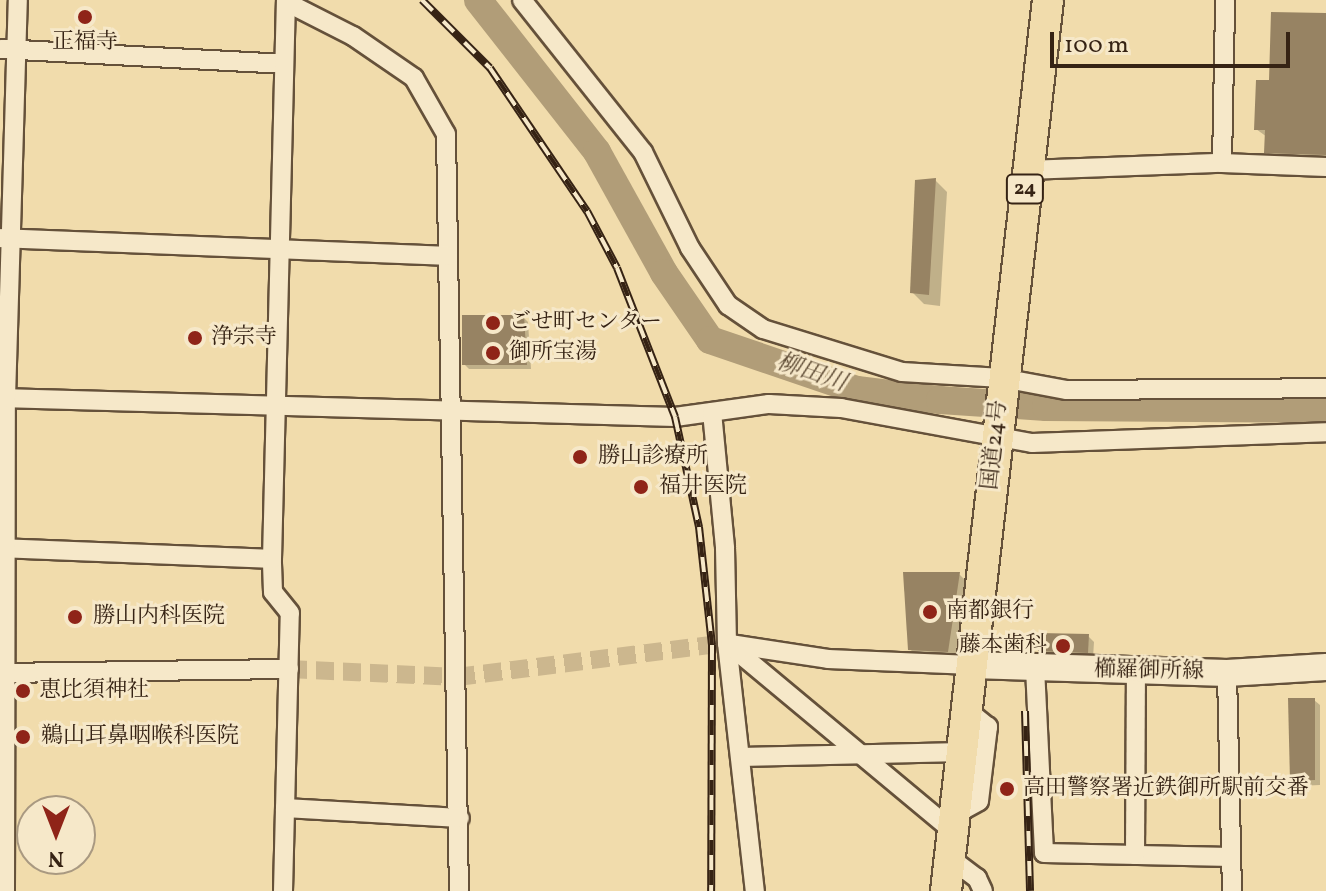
<!DOCTYPE html>
<html>
<head>
<meta charset="utf-8">
<style>
	body { margin:0 }
	#map { position:relative; width:1326px; height:891px; overflow:hidden; background:#f1dcac; font-family:Vollkorn,"Noto Serif JP",serif }
	div>[style] { position:absolute }
	.shadow>* { inset:0; background:#0003 }
	.river>* { height:28px; margin:-14px; padding:0 14px; transform-origin:14px; border-radius:14px; background:#b19d78 }
	.building>* { inset:0; background:#978363 }
	.minor-tunnel>* { height:18px; margin-top:-9px; transform-origin:0; background:repeating-linear-gradient(90deg,#ccb78e 0 18px,transparent 0 27px) }
	.roads { filter:drop-shadow(2px 0 #65513a) drop-shadow(-2px 0 #65513a) drop-shadow(0 2px #65513a) drop-shadow(0 -2px #65513a) }
	.minor>* { height:18px; margin:-9px; padding:0 9px; transform-origin:9px; border-radius:9px; background:#f6e8c9 }
	.secondary>* { height:26px; margin:-13px; padding:0 13px; transform-origin:13px; border-radius:13px; background:#f6e8c9 }
	.trunk>* { height:30px; margin:-15px; padding:0 15px; transform-origin:15px; border-radius:15px; background:#f1dcac }
	.rail>* { height:8px; margin-top:-4px; transform-origin:0; background:repeating-linear-gradient(90deg,#f6e8c9 0 15px,#362314 0 30px); box-sizing:border-box; border-block:2px solid #362314 }
	.dots>* { width:22px; height:22px; translate:-50% -50%; box-sizing:border-box; border:4px solid #f6e8c9; border-radius:50% }
	span { translate:-50% -50%; white-space:nowrap; text-align:center; line-height:1.15; -webkit-text-stroke:6px #f6e8c9; paint-order:stroke }
	.shield-label span { padding:2px 6px; background:#f6e8c9; border:2px solid; border-radius:6px; -webkit-text-stroke-width:0 }
	.shield-label { font-size:20px; color:#362314; font-weight:700 }
	.poi-label { font-size:22px; color:#362314 }
	.left { translate:0 -50%; text-align:left }
	.right { translate:-100% -50%; text-align:right }
	.street-label { font-size:22px; color:#362314 }
	.water-label { font-size:24px; color:#614e37; font-style:italic }
	.north { position:absolute; left:16px; top:795px; width:80px; height:80px; box-sizing:border-box; background:#f6e8c9; border:2px solid #a99981; border-radius:50%; rotate:180deg; font-size:22px; font-weight:700; line-height:32px; text-align:center; color:#362314 }
	.north::after { content:''; display:block; margin:auto; width:28px; height:36px; background:#8f2418; clip-path:polygon(50% 0,100% 100%,50% 72%,0 100%) }
	.scale { position:absolute; left:1050px; top:32px; width:240px; height:36px; box-sizing:border-box; border:4px solid #362314; border-top:0; padding-left:10px; font-size:24px; line-height:28px; white-space:nowrap; color:#362314; -webkit-text-stroke:6px #f6e8c9; paint-order:stroke }
</style>
</head>
<body>
<div id="map">
	<div class="shadow">
		<i style="clip-path:polygon(1326px 15px,1326px 163px,1274px 160px,1266px 152px,1267px 137px,1256px 129px,1271px 82px)"></i>
		<i style="clip-path:polygon(935px 180px,947px 192px,940px 306px,924px 304px,912px 292px)"></i>
		<i style="clip-path:polygon(523px 317px,528px 322px,531px 369px,469px 369px,464px 364px)"></i>
		<i style="clip-path:polygon(959px 574px,967px 582px,955px 659px,918px 658px,910px 649px)"></i>
		<i style="clip-path:polygon(1088px 636px,1094px 642px,1093px 658px,1046px 656px,1040px 650px)"></i>
		<i style="clip-path:polygon(1314px 700px,1320px 705px,1320px 785px,1297px 786px,1292px 780px)"></i>
	</div>
	<div class="river">
		<i style="left:478px;top:0;width:193px;rotate:51.9deg"></i>
		<i style="left:597px;top:152px;width:138px;rotate:61deg"></i>
		<i style="left:664px;top:273px;width:81px;rotate:55.5deg"></i>
		<i style="left:710px;top:340px;width:155px;rotate:18.8deg"></i>
		<i style="left:857px;top:390px;width:84px;rotate:6.9deg"></i>
		<i style="left:940px;top:400px;width:106px;rotate:3.8deg"></i>
		<i style="left:1046px;top:407px;width:280px;rotate:0.4deg"></i>
	</div>
	<div class="building">
		<i style="clip-path:polygon(1271px 12px,1326px 13px,1326px 155px,1264px 153px,1265px 130px,1254px 130px,1256px 80px,1269px 80px)"></i>
		<i style="clip-path:polygon(936px 178px,929px 295px,910px 293px,915px 180px)"></i>
		<i style="clip-path:polygon(462px 315px,524px 315px,527px 365px,462px 365px)"></i>
		<i style="clip-path:polygon(903px 572px,960px 572px,948px 652px,908px 650px)"></i>
		<i style="clip-path:polygon(1039px 633px,1089px 634px,1088px 653px,1038px 651px)"></i>
		<i style="clip-path:polygon(1288px 698px,1315px 698px,1315px 780px,1290px 781px)"></i>
	</div>
	<div class="minor-tunnel">
		<i style="left:289px;top:669px;width:168px;rotate:2.7deg"></i>
		<i style="left:457px;top:677px;width:272px;rotate:-7.2deg"></i>
	</div>
	<div class="roads">
		<div class="minor">
			<i style="left:522px;top:0;width:194px;rotate:51.5deg"></i>
			<i style="left:643px;top:152px;width:107px;rotate:63.9deg"></i>
			<i style="left:690px;top:248px;width:69px;rotate:56.3deg"></i>
			<i style="left:728px;top:305px;width:42px;rotate:34.4deg"></i>
			<i style="left:763px;top:329px;width:145px;rotate:17.2deg"></i>
			<i style="left:902px;top:372px;width:100px;rotate:3.4deg"></i>
			<i style="left:1002px;top:378px;width:66px;rotate:10.5deg"></i>
			<i style="left:1067px;top:390px;width:259px;rotate:-0.4deg"></i>
			<i style="left:286px;top:2px;width:75px;rotate:26.9deg"></i>
			<i style="left:353px;top:36px;width:74px;rotate:34.5deg"></i>
			<i style="left:414px;top:78px;width:64px;rotate:60.3deg"></i>
			<i style="left:446px;top:134px;width:757px;rotate:89.02deg"></i>
			<i style="left:0;top:49px;width:284px;rotate:3deg"></i>
			<i style="left:1222px;top:163px;width:163px;rotate:-88.9deg"></i>
			<i style="left:1027px;top:170px;width:195px;rotate:-2.1deg"></i>
			<i style="left:1222px;top:163px;width:104px;rotate:2.2deg"></i>
			<i style="left:0;top:238px;width:448px;rotate:2.3deg"></i>
			<i style="left:0;top:398px;width:675px;rotate:1.61deg"></i>
			<i style="left:675px;top:417px;width:95px;rotate:-7.9deg"></i>
			<i style="left:769px;top:404px;width:72px;rotate:3.2deg"></i>
			<i style="left:841px;top:408px;width:194px;rotate:10.4deg"></i>
			<i style="left:1032px;top:443px;width:294px;rotate:-2.1deg"></i>
			<i style="left:712px;top:412px;width:137px;rotate:84.5deg"></i>
			<i style="left:725px;top:548px;width:95px;rotate:88.8deg"></i>
			<i style="left:727px;top:643px;width:250px;rotate:83.6deg"></i>
			<i style="left:0;top:548px;width:272px;rotate:2.3deg"></i>
			<i style="left:727px;top:643px;width:294px;rotate:39.8deg"></i>
			<i style="left:730px;top:644px;width:99px;rotate:8.7deg"></i>
			<i style="left:828px;top:659px;width:144px;rotate:2.4deg"></i>
			<i style="left:1035px;top:668px;width:185px;rotate:87.2deg"></i>
			<i style="left:1044px;top:853px;width:187px;rotate:1.2deg"></i>
			<i style="left:0;top:673px;width:289px;rotate:-0.8deg"></i>
			<i style="left:1227px;top:673px;width:218px;rotate:88.7deg"></i>
			<i style="left:740px;top:757px;width:223px;rotate:-1.3deg"></i>
			<i style="left:285px;top:808px;width:175px;rotate:3.3deg"></i>
			<i style="left:956px;top:814px;width:26px;rotate:-29deg"></i>
			<i style="left:979px;top:801px;width:75px;rotate:-83.1deg"></i>
			<i style="left:988px;top:727px;width:26px;rotate:-141deg"></i>
			<i style="left:1135px;top:855px;width:183px;rotate:-89.7deg"></i>
			<i style="left:950px;top:858px;width:34px;rotate:37deg"></i>
			<i style="left:977px;top:878px;width:14px;rotate:65deg"></i>
			<i style="left:5px;top:891px;width:493px;rotate:-89.9deg"></i>
			<i style="left:6px;top:398px;width:398px;rotate:-88.3deg"></i>
			<i style="left:283px;top:891px;width:278px;rotate:-88.6deg"></i>
			<i style="left:290px;top:613px;width:27px;rotate:-129deg"></i>
			<i style="left:273px;top:592px;width:33px;rotate:-92deg"></i>
			<i style="left:272px;top:559px;width:559px;rotate:-88.57deg"></i>
		</div>
		<div class="secondary">
			<i style="left:972px;top:665px;width:255px;rotate:1.8deg"></i>
			<i style="left:1227px;top:673px;width:99px;rotate:-3.5deg"></i>
		</div>
		<div class="trunk">
			<i style="left:946px;top:891px;width:897px;rotate:-83.47deg"></i>
		</div>
	</div>
	<div class="rail">
		<i style="left:422px;top:0;width:96px;rotate:45deg"></i>
		<i style="left:490px;top:68px;width:173px;rotate:55.9deg"></i>
		<i style="left:587px;top:211px;width:64px;rotate:62.2deg"></i>
		<i style="left:617px;top:268px;width:160px;rotate:68.7deg"></i>
		<i style="left:675px;top:417px;width:113px;rotate:77.7deg"></i>
		<i style="left:699px;top:527px;width:119px;rotate:83.7deg"></i>
		<i style="left:712px;top:645px;width:246px;rotate:90.2deg"></i>
		<i style="left:1025px;top:711px;width:180px;rotate:88.4deg"></i>
	</div>
	<div class="dots">
		<i style="left:85px;top:17px;background:#8f2418"></i>
		<i style="left:493px;top:323px;background:#8f2418"></i>
		<i style="left:195px;top:338px;background:#8f2418"></i>
		<i style="left:493px;top:353px;background:#8f2418"></i>
		<i style="left:580px;top:457px;background:#8f2418"></i>
		<i style="left:641px;top:487px;background:#8f2418"></i>
		<i style="left:930px;top:612px;background:#8f2418"></i>
		<i style="left:75px;top:617px;background:#8f2418"></i>
		<i style="left:1063px;top:646px;background:#8f2418"></i>
		<i style="left:23px;top:691px;background:#8f2418"></i>
		<i style="left:23px;top:737px;background:#8f2418"></i>
		<i style="left:1007px;top:789px;background:#8f2418"></i>
	</div>
	<div class="shield-label">
		<span style="left:1025px;top:189px">24</span>
	</div>
	<div class="poi-label">
		<span style="left:85px;top:43px">正福寺</span>
		<span class="left" style="left:509px;top:323px">ごせ町センター</span>
		<span class="left" style="left:211px;top:338px">浄宗寺</span>
		<span class="left" style="left:509px;top:353px">御所宝湯</span>
		<span class="left" style="left:598px;top:457px">勝山診療所</span>
		<span class="left" style="left:659px;top:487px">福井医院</span>
		<span class="left" style="left:946px;top:612px">南都銀行</span>
		<span class="left" style="left:93px;top:617px">勝山内科医院</span>
		<span class="right" style="left:1047px;top:646px">藤本歯科</span>
		<span class="left" style="left:39px;top:691px">恵比須神社</span>
		<span class="left" style="left:41px;top:737px">鵜山耳鼻咽喉科医院</span>
		<span class="left" style="left:1023px;top:789px">高田警察署近鉄御所駅前交番</span>
	</div>
	<div class="street-label">
		<span style="left:995px;top:445px;rotate:-84deg">国道24号</span>
		<span style="left:1149px;top:671px;rotate:1deg">櫛羅御所線</span>
	</div>
	<div class="water-label">
		<span style="left:811px;top:374px;rotate:19deg">柳田川</span>
	</div>
	<div class="north">N</div>
	<div class="scale">100 m</div>
</div>
</body>
</html>
